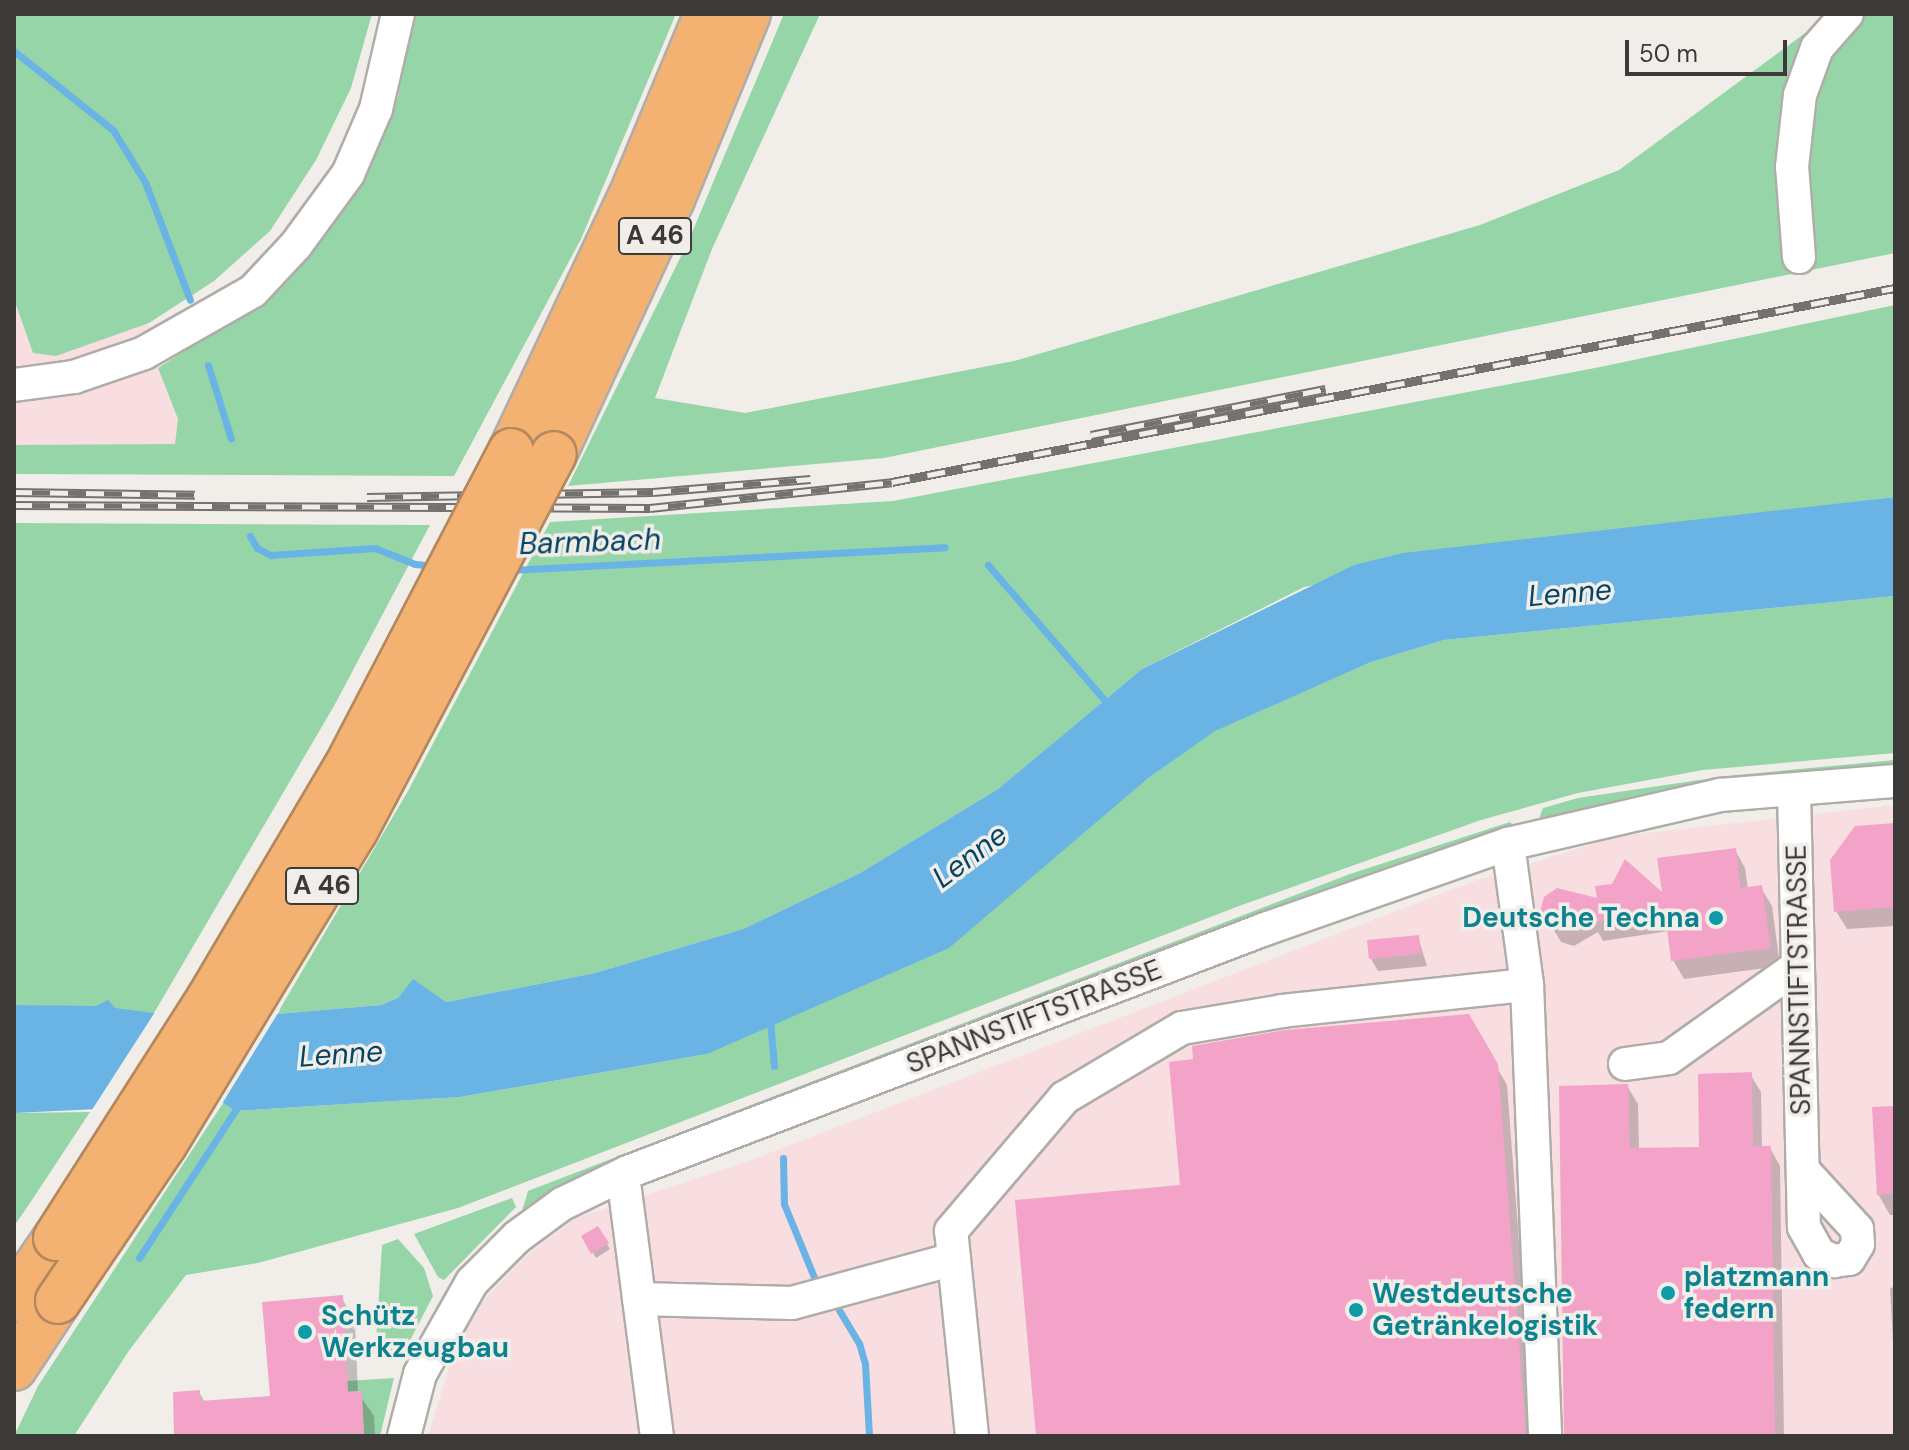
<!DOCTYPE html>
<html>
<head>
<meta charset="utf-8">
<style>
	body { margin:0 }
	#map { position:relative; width:1909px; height:1450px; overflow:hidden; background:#f1eeea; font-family:"DM Sans",sans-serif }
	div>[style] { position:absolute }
	.industrial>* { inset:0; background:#f8dde1 }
	.green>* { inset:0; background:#96d5a8 }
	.water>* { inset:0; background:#69b3e5 }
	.pier>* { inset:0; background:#f1eeea }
	.shadow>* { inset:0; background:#0003 }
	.stream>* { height:7px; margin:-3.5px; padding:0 3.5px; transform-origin:3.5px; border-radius:3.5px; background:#69b3e5 }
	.building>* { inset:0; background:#f3a3c7 }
	.roads { filter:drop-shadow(2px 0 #b0ada9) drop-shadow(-2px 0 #b0ada9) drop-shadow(0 2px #b0ada9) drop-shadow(0 -2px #b0ada9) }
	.minor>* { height:32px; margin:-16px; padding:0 16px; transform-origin:16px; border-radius:16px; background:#fff }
	.highway>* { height:44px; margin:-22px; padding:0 22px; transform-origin:22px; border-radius:22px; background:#f4b272 }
	.rail>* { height:9px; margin-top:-4.5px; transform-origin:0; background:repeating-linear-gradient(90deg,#f1eeea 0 18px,#747270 0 36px); box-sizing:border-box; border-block:2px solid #747270 }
	.bridges { filter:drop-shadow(2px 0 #b3885e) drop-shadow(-2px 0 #b3885e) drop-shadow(0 2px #b3885e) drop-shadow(0 -2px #b3885e) }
	.highway-bridge>* { height:44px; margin:-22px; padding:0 22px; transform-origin:22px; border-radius:22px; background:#f4b272 }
	.dots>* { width:22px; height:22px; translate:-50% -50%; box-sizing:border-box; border:4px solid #f1eeea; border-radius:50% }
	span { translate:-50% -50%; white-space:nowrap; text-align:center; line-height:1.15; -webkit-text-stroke:7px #f1eeea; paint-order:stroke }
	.shield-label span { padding:2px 6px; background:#f1eeea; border:2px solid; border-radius:6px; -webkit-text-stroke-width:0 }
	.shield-label { font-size:26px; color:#3b3a39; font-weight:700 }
	.culture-label { font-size:28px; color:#0d838f; font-weight:700 }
	.right { translate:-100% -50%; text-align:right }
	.left { translate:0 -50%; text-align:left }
	.street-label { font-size:28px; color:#3b3a39 }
	.water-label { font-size:30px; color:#064465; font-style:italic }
	.frame { position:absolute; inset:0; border:16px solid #3b3a39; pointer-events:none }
	.scale { position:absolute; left:1625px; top:40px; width:162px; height:36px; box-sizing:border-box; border:4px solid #3b3a39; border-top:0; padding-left:10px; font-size:24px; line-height:28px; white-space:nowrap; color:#3b3a39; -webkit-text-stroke:6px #f1eeea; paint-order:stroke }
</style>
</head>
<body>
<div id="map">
	<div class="industrial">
		<i style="clip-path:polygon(14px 299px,33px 353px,56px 356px,148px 323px,158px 368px,178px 419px,175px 445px,14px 445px)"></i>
		<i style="clip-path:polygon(1895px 805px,1895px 1436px,428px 1436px,456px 1345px,489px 1294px,527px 1255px,576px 1218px,749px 1161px,1474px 881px,1619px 836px)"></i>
	</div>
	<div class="green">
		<i style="clip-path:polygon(14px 14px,372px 14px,351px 88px,316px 160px,270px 231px,214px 281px,149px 323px,56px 356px,33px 353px,14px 299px)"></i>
		<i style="clip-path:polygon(413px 14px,676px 14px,581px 239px,454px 476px,14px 474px,14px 445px,175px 444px,178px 419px,158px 368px,257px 305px,307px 257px,348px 201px,398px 97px)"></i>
		<i style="clip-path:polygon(784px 14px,820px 14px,712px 249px,655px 398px,745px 413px,1014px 361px,1480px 225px,1619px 170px,1831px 14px,1895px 14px,1895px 253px,884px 458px,568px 486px,688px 242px)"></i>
		<i style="clip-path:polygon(1895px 305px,1895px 497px,1585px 534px,1304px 587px,1142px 669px,998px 789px,860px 873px,743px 929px,595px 973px,446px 1002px,413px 980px,398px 998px,381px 1005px,277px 1014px,408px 791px,550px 522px,893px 501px,1600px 367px)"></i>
		<i style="clip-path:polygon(14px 523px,430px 525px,334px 706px,154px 1013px,14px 1005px)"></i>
		<i style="clip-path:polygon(1895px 596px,1895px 753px,1703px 770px,1578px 793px,1481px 820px,1239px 906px,458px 1208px,258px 1263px,186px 1275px,128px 1352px,74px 1436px,14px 1436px,38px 1386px,223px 1103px,235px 1111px,460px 1097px,707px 1054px,1147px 779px,1215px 730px,1371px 662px,1444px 640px)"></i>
		<i style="clip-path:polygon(1895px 760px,1895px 769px,1537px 824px,1543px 808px,1578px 798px,1726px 776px)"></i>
		<i style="clip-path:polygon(1510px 822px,1518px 829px,597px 1174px,416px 1356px,412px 1353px,448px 1287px,522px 1211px,528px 1191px,1350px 874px)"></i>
		<i style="clip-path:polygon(90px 1112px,26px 1209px,14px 1226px,14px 1113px)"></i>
		<i style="clip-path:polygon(512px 1198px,516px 1207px,444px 1280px,438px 1277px,414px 1234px)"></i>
		<i style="clip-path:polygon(398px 1239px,424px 1268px,433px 1296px,401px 1358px,375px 1359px,382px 1245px)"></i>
		<i style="clip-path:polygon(394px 1378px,380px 1436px,364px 1436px,361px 1391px,270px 1395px,270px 1386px)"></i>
	</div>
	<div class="water">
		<i style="clip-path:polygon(1895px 497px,1895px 596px,1444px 640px,1371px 662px,1215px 731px,1147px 779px,949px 948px,707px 1054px,460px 1097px,235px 1111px,223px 1103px,14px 1113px,14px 1005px,96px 1006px,108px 1000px,115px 1008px,154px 1013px,277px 1014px,381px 1005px,398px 998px,413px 979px,446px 1002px,595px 973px,743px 929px,860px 873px,998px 789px,1142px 669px,1354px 565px,1403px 553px)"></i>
	</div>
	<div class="pier">
		<i style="clip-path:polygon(157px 1009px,280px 1010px,220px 1107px,88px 1116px)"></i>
	</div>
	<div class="shadow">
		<i style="clip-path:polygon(1895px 825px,1895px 926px,1847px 929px,1836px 911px)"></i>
		<i style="clip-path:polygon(1735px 850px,1745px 868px,1748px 889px,1761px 888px,1772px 906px,1780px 966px,1684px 979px,1673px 960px,1669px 931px,1603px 941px,1598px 932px,1574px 946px,1561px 942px,1543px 912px,1599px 901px,1665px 898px)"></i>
		<i style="clip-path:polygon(1418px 937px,1427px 966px,1378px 971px,1371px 959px)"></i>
		<i style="clip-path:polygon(1467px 1016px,1507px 1085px,1534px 1436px,1038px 1436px,1182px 1187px,1195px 1061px)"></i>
		<i style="clip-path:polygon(1750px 1074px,1761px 1092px,1762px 1148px,1770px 1148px,1780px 1166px,1784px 1436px,1566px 1436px,1627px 1086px,1638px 1104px,1639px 1150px,1701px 1149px)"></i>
		<i style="clip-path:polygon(1895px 1107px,1895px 1215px,1890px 1215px,1878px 1194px)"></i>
		<i style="clip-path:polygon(598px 1229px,610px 1249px,596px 1258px,584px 1237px)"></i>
		<i style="clip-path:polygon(1895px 1287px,1895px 1380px,1890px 1288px)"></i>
		<i style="clip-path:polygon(341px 1297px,355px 1320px,358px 1393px,374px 1416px,375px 1436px,179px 1436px,176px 1430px,199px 1392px,205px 1402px,272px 1398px)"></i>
	</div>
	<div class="stream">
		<i style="left:14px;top:51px;width:127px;rotate:38.6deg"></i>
		<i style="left:113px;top:130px;width:61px;rotate:58.4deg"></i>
		<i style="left:145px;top:182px;width:126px;rotate:69.1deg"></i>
		<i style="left:208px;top:365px;width:77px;rotate:72.7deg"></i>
		<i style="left:250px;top:536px;width:14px;rotate:60deg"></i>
		<i style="left:257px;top:548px;width:16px;rotate:27deg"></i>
		<i style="left:271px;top:555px;width:104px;rotate:-3.9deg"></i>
		<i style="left:375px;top:548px;width:43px;rotate:21.8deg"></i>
		<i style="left:415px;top:564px;width:20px;rotate:6deg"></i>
		<i style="left:988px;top:565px;width:182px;rotate:49.2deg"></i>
		<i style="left:511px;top:570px;width:434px;rotate:-3deg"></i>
		<i style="left:770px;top:1020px;width:46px;rotate:85deg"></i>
		<i style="left:783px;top:1158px;width:46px;rotate:88.8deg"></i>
		<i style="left:784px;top:1204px;width:84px;rotate:67.7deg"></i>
		<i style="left:139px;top:1258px;width:181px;rotate:-56.9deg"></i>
		<i style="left:839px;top:1310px;width:39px;rotate:59deg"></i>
		<i style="left:859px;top:1343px;width:22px;rotate:74deg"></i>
		<i style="left:865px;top:1364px;width:72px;rotate:86.8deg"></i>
	</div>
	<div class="building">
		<i style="clip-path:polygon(1895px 823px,1895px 907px,1834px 912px,1830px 860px,1855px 826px)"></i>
		<i style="clip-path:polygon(1736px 848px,1741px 888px,1762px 885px,1771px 948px,1671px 961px,1665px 913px,1590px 923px,1589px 913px,1563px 928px,1548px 924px,1540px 912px,1544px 897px,1557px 888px,1597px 898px,1595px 886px,1612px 884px,1625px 859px,1662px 892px,1657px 858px)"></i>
		<i style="clip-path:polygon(1419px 935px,1421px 954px,1369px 959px,1367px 940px)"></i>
		<i style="clip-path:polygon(1469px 1014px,1498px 1064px,1526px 1436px,1036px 1436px,1015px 1200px,1180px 1185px,1169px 1062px,1193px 1059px,1192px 1046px,1285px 1030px)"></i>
		<i style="clip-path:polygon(1752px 1072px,1753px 1146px,1771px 1146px,1775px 1436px,1564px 1436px,1559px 1086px,1628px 1084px,1630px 1148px,1699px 1147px,1698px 1074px)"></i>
		<i style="clip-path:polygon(1895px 1106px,1895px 1193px,1877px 1195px,1872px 1107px)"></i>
		<i style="clip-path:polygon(598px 1226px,609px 1243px,591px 1254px,581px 1236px)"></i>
		<i style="clip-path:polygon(343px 1295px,348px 1392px,362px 1391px,364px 1433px,174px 1436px,173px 1392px,200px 1390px,200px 1401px,270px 1396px,262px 1302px)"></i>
	</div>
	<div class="roads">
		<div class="minor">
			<i style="left:1799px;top:257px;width:90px;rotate:-94.4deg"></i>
			<i style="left:1792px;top:167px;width:72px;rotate:-83.7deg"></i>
			<i style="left:1800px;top:95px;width:50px;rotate:-70.1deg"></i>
			<i style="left:1817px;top:48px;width:45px;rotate:-48.6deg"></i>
			<i style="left:14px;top:385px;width:61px;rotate:-7.6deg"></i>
			<i style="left:74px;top:377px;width:74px;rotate:-18.9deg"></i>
			<i style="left:144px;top:353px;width:125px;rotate:-29.6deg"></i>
			<i style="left:253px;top:291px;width:63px;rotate:-46.9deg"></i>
			<i style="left:296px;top:245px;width:88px;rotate:-53.8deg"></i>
			<i style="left:348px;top:174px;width:71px;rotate:-66.7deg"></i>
			<i style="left:376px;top:109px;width:98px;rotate:-77deg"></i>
			<i style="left:1794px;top:790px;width:437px;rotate:88.7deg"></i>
			<i style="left:1804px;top:1227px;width:31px;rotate:61deg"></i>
			<i style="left:1819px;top:1254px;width:17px;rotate:25deg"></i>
			<i style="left:1834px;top:1261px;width:15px;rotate:-8deg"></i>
			<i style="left:1849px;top:1259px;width:17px;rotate:-59deg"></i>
			<i style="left:1858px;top:1244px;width:15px;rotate:-94deg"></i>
			<i style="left:1857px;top:1229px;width:80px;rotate:-132.5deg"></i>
			<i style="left:1508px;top:844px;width:142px;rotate:82.3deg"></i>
			<i style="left:1527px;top:985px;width:451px;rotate:87.7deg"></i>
			<i style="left:1625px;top:1064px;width:44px;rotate:-7.8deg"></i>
			<i style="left:1669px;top:1058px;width:158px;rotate:-35.5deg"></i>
			<i style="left:623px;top:1175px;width:263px;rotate:82.6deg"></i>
			<i style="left:639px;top:1299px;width:153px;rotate:1.5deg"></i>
			<i style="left:792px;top:1303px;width:168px;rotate:-15.2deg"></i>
			<i style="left:404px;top:1436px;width:64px;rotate:-75.5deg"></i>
			<i style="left:420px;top:1374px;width:106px;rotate:-60.5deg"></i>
			<i style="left:472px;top:1282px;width:64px;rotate:-45deg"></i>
			<i style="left:517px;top:1237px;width:56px;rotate:-36.3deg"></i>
			<i style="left:562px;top:1204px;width:73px;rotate:-25.9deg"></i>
			<i style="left:628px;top:1172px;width:682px;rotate:-20.88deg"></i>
			<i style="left:1265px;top:929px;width:257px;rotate:-19.3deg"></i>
			<i style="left:1508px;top:844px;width:218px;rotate:-13deg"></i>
			<i style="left:1720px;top:795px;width:176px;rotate:-4.6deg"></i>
			<i style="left:972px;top:1436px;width:206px;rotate:-95.8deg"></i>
			<i style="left:951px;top:1231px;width:175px;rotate:-49.6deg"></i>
			<i style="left:1064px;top:1098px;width:137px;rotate:-30.7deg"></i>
			<i style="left:1182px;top:1028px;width:101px;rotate:-9.6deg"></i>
			<i style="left:1282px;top:1011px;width:246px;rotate:-6.1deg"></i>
		</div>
		<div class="highway">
			<i style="left:511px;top:451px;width:292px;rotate:-64.8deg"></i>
			<i style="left:635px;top:187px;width:187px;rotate:-67.4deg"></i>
			<i style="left:554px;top:454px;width:281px;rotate:-65.2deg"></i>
			<i style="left:672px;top:199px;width:200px;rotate:-67.7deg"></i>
			<i style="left:14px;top:1299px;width:74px;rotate:-55.5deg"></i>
			<i style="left:14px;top:1368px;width:80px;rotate:-56.7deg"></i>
		</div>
	</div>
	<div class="rail">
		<i style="left:1091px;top:435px;width:239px;rotate:-11.1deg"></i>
		<i style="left:14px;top:492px;width:181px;rotate:0.9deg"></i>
		<i style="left:367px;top:497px;width:286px;rotate:-1deg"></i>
		<i style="left:653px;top:492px;width:158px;rotate:-4.7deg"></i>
		<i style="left:14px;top:505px;width:636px;rotate:0.27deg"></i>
		<i style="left:650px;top:508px;width:243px;rotate:-6.1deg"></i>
		<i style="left:892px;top:482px;width:1022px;rotate:-10.95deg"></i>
	</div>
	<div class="bridges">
		<div class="highway-bridge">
			<i style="left:56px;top:1238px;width:284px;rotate:-57.4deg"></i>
			<i style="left:209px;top:999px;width:271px;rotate:-59.4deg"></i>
			<i style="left:347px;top:766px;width:355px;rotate:-62.5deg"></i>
			<i style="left:58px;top:1301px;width:191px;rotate:-55.9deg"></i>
			<i style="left:165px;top:1143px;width:365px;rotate:-58.7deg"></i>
			<i style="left:355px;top:831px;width:426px;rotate:-62.2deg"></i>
		</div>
	</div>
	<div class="dots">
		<i style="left:1716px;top:918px;background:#0f9aa8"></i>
		<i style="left:1668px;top:1293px;background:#0f9aa8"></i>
		<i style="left:1356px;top:1310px;background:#0f9aa8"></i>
		<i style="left:305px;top:1332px;background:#0f9aa8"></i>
	</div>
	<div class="shield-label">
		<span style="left:655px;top:236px">A 46</span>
		<span style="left:322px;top:886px">A 46</span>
	</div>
	<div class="culture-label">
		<span class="right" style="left:1700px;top:918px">Deutsche Techna</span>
		<span class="left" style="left:1684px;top:1293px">platzmann<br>federn</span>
		<span class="left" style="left:1372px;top:1310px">Westdeutsche<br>Getränkelogistik</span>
		<span class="left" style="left:321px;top:1332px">Schütz<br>Werkzeugbau</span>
	</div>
	<div class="street-label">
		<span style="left:1799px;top:980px;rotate:-91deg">SPANNSTIFTSTRASSE</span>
		<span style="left:1034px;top:1017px;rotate:-21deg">SPANNSTIFTSTRASSE</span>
	</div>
	<div class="water-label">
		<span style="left:590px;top:542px;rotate:-2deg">Barmbach</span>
		<span style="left:1570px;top:593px;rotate:-5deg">Lenne</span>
		<span style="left:970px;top:856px;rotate:-37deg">Lenne</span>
		<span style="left:341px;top:1054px;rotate:-4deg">Lenne</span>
	</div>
	<div class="frame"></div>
	<div class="scale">50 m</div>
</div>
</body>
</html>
